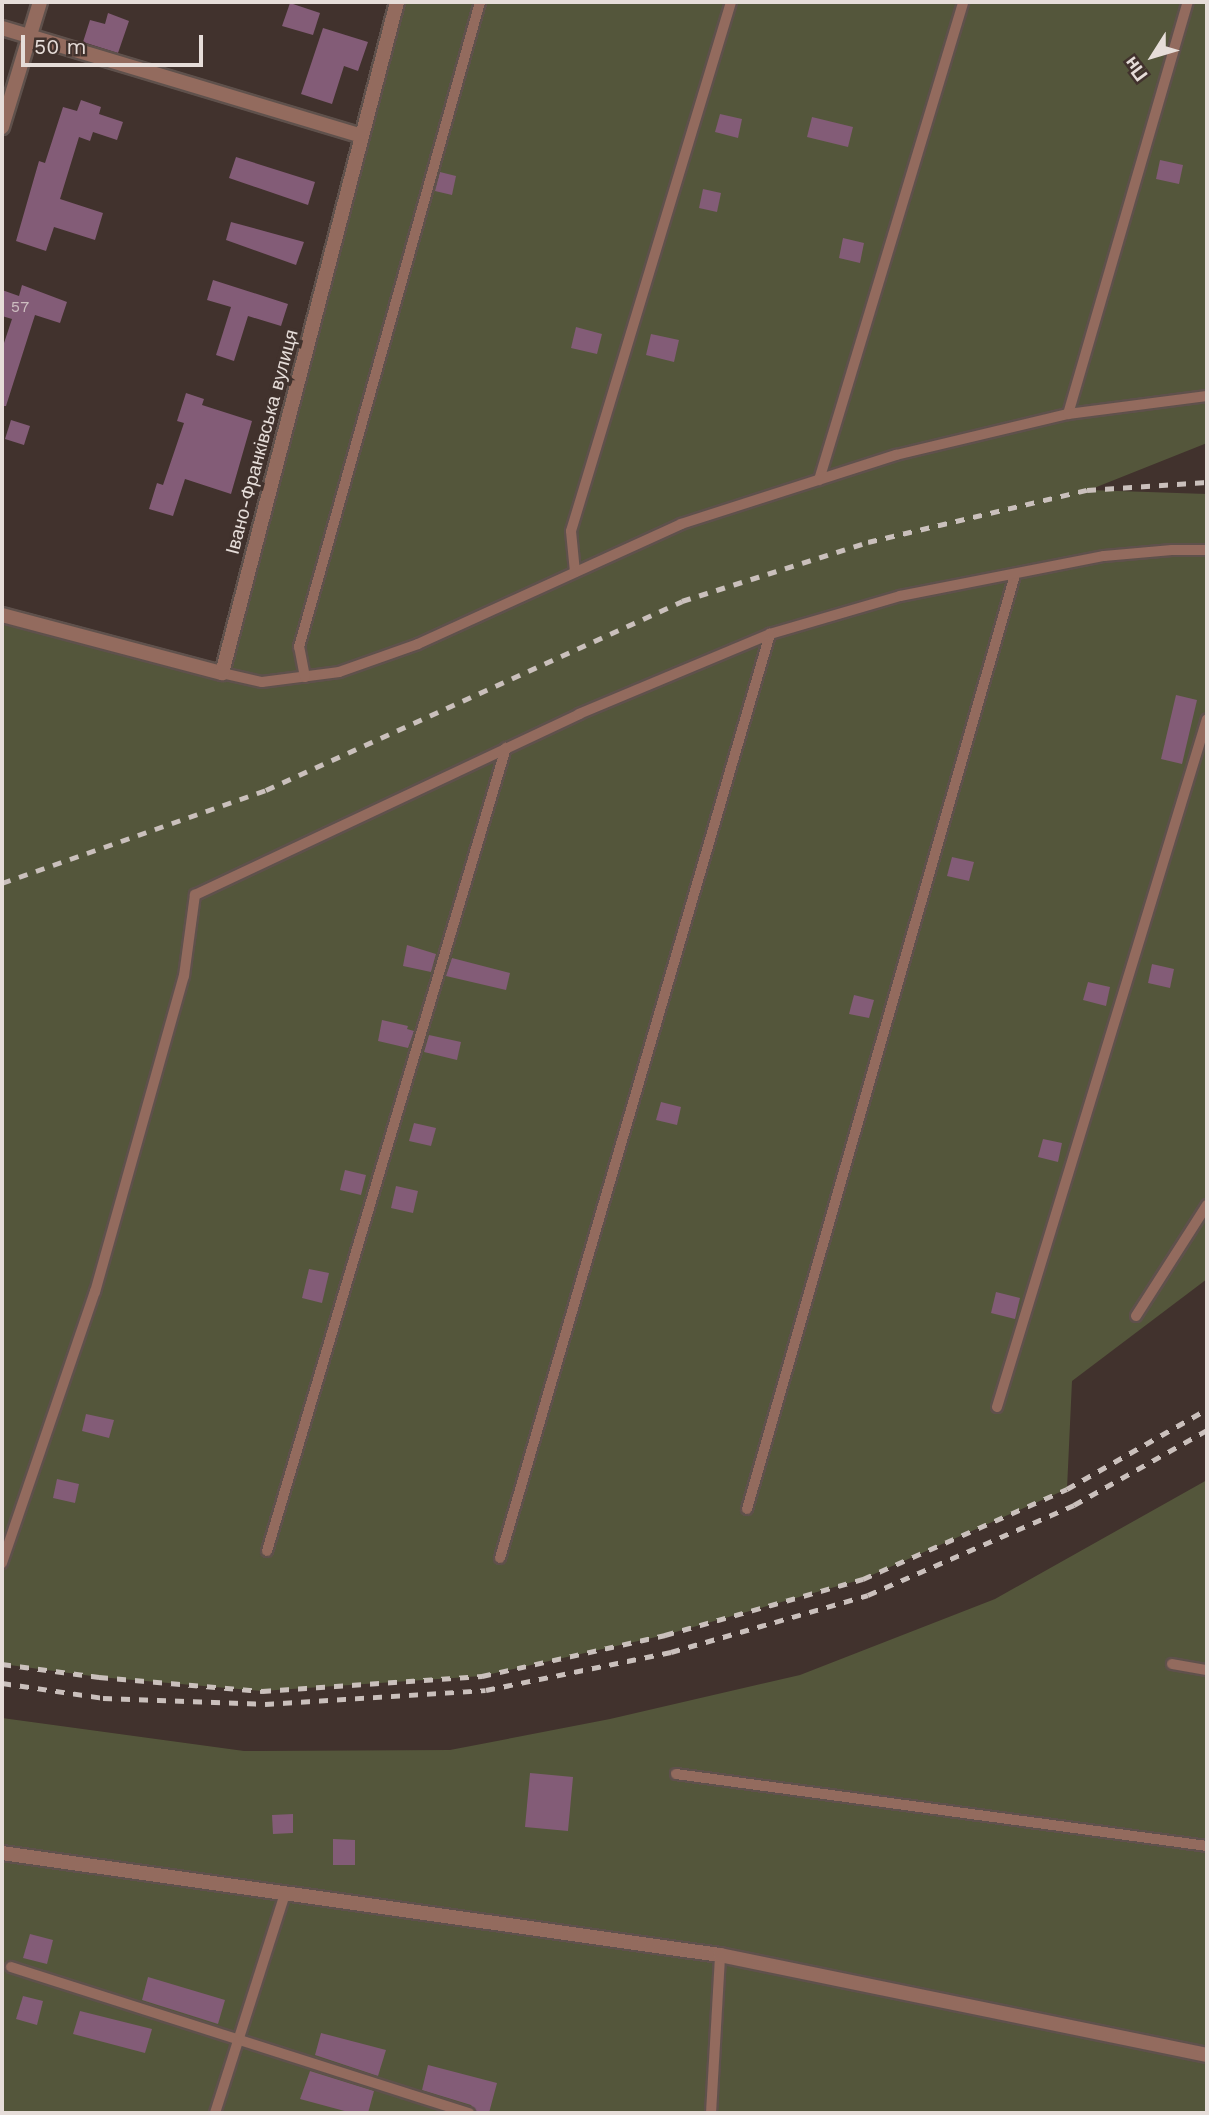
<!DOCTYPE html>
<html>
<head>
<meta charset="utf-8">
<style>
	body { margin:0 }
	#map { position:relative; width:1209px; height:2115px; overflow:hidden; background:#41322d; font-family:"Work Sans",sans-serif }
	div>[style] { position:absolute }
	.green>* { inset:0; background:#54563b }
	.building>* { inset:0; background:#835c77 }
	.roads { filter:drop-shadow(2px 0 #5f514c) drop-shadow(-2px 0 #5f514c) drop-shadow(0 2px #5f514c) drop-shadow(0 -2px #5f514c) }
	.service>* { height:10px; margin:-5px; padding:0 5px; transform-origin:5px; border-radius:5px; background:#936b5e }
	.minor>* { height:14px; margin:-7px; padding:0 7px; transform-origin:7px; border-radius:7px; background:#936b5e }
	.rail>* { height:5px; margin-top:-2.5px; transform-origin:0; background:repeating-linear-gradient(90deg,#cac0bc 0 9px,transparent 0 18px) }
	span { translate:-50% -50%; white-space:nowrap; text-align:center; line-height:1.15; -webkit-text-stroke:7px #41322d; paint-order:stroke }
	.number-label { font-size:16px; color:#cdbdc0 }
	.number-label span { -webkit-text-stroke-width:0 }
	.street-label { font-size:19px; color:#e6ddd9 }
	.frame { position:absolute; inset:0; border:4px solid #e6ddd9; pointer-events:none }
	.north { position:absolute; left:1118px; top:21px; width:70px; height:70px; -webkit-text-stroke:5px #41322d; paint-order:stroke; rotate:233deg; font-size:19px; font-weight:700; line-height:28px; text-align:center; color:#e6ddd9 }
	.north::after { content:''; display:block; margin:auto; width:24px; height:32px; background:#e6ddd9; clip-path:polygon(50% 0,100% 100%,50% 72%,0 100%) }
	.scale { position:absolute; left:21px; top:35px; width:182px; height:32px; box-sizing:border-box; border:4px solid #e6ddd9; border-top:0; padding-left:9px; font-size:21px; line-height:24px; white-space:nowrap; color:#e6ddd9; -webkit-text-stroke:5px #41322d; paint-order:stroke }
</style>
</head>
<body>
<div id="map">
	<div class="green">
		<i style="clip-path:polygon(397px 2px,1207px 2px,1207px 443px,1089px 490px,1207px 494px,1207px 1279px,1072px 1381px,1067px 1489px,863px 1579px,665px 1635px,482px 1676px,262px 1691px,99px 1677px,2px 1664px,2px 615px,221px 673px)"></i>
		<i style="clip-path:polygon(1207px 1480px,1207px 2113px,2px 2113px,2px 1718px,244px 1751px,450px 1750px,610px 1719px,800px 1675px,995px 1599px)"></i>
	</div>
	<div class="building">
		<i style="clip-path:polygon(290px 3px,320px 13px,313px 35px,282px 26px)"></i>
		<i style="clip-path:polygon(108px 13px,129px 21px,118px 53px,83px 42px,90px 20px,105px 24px)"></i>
		<i style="clip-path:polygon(323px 28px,368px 42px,358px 71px,344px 66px,332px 104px,301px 94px)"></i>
		<i style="clip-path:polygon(81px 100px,101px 107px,99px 114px,123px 122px,117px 140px,93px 132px,90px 141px,79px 137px,60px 199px,103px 213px,95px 240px,54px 227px,46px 251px,16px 241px,39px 161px,45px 163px,63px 107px,77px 111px)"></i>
		<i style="clip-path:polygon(720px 114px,742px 119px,738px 138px,715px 132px)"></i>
		<i style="clip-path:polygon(812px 117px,853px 127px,848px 147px,807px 137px)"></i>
		<i style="clip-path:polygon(236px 157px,315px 182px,308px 205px,229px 178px)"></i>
		<i style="clip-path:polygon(1160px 160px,1183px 165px,1179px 184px,1156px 179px)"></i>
		<i style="clip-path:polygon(440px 172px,456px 176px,452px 195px,435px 191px)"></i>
		<i style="clip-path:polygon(703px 189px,721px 193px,717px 212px,699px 208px)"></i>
		<i style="clip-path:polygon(231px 222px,304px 242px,296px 265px,226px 240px)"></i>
		<i style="clip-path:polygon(843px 238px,864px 243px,860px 263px,839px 258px)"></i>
		<i style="clip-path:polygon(213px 280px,288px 304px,281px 326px,248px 316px,234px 361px,216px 355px,231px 307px,207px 300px)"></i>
		<i style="clip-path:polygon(22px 285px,67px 302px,60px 323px,35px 315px,6px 406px,2px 406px,2px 349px,12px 319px,2px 316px,2px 290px,19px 296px)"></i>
		<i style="clip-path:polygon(576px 327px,602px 334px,597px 354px,571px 348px)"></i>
		<i style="clip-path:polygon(651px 334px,679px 340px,674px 362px,646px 355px)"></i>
		<i style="clip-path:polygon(186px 393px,204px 399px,202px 405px,252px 421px,231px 494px,185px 479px,173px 516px,149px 509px,157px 483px,163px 485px,184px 423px,177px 421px)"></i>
		<i style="clip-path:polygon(11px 420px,30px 426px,24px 445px,5px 439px)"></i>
		<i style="clip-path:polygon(1176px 695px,1197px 700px,1182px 764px,1161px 759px)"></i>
		<i style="clip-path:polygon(952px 857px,974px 862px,969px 881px,947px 876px)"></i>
		<i style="clip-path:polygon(407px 945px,436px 954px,431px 972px,403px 966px)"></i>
		<i style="clip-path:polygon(452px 958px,510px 973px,506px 990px,446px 976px)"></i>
		<i style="clip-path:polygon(1152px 964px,1174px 969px,1170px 988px,1148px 983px)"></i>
		<i style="clip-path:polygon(1088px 982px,1110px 987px,1106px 1006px,1083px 1000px)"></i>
		<i style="clip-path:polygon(854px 995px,874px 1000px,869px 1018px,849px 1014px)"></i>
		<i style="clip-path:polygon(382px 1020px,408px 1026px,407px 1029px,414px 1031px,408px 1048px,378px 1041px)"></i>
		<i style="clip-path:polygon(429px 1035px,461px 1042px,457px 1060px,424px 1052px)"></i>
		<i style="clip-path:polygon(661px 1102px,681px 1107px,677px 1125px,656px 1120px)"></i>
		<i style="clip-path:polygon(414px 1123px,436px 1128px,431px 1146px,409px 1141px)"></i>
		<i style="clip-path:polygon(1043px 1139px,1062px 1143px,1058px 1162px,1038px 1157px)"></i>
		<i style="clip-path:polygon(345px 1170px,366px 1175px,361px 1195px,340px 1190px)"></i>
		<i style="clip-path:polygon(396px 1186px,418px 1191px,413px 1213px,391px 1208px)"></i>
		<i style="clip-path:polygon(309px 1269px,329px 1273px,322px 1303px,302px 1298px)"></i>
		<i style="clip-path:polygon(996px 1292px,1020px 1298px,1015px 1319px,991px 1313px)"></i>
		<i style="clip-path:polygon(86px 1414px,114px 1420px,109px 1438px,82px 1431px)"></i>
		<i style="clip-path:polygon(57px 1479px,79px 1484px,75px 1503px,53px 1498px)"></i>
		<i style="clip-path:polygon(530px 1773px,573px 1777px,568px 1831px,525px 1827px)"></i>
		<i style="clip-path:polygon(293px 1814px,293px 1833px,273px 1834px,272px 1815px)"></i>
		<i style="clip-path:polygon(333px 1839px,355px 1840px,355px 1865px,333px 1865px)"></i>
		<i style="clip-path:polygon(30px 1934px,53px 1940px,47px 1964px,23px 1958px)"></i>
		<i style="clip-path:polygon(148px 1977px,225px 2000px,218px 2024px,142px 2000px)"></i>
		<i style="clip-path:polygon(23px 1996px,43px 2001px,37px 2025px,16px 2019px)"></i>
		<i style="clip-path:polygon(80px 2011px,152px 2029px,145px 2053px,73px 2034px)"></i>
		<i style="clip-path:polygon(321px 2033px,386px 2050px,378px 2076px,315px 2055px)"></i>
		<i style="clip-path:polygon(428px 2065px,497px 2083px,489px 2113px,477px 2113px,471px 2105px,422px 2090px)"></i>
		<i style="clip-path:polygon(310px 2071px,374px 2091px,368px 2113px,352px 2113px,300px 2099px)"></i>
	</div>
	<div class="roads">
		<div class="service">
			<i style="left:1068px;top:414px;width:429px;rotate:-73.8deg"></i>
			<i style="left:819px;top:480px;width:499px;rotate:-73.2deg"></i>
			<i style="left:575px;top:572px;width:41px;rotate:-95.6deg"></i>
			<i style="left:571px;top:531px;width:553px;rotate:-73.17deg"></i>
			<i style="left:222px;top:673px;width:41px;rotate:12.7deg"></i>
			<i style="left:262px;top:682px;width:78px;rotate:-7.4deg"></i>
			<i style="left:339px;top:672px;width:84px;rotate:-19.5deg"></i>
			<i style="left:418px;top:644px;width:289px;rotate:-24.5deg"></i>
			<i style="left:681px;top:524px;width:226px;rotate:-17.8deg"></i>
			<i style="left:896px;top:455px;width:177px;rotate:-13.4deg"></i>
			<i style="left:1068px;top:414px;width:140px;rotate:-7.4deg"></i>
			<i style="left:305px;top:677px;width:31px;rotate:-101deg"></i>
			<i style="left:299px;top:647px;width:670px;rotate:-74.32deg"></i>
			<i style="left:1136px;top:1316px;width:132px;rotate:-57.4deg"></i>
			<i style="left:997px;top:1407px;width:719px;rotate:-73.03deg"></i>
			<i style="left:747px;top:1509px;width:972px;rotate:-73.99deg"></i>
			<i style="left:267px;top:1551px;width:838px;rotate:-73.43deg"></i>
			<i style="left:500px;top:1558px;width:963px;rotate:-73.71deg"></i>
			<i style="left:2px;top:1563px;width:287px;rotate:-71.1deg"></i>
			<i style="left:95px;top:1292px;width:328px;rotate:-74.3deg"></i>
			<i style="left:184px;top:976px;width:82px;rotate:-82.3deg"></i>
			<i style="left:195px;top:895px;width:425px;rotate:-25.2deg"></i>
			<i style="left:579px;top:714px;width:207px;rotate:-22.7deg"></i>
			<i style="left:770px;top:634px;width:135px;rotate:-16.3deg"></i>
			<i style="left:900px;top:596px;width:208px;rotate:-11.1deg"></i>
			<i style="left:1104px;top:556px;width:68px;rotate:-5deg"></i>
			<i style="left:1172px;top:550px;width:35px"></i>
			<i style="left:1172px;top:1664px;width:36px;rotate:10deg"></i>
			<i style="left:676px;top:1774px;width:536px;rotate:7.72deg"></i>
			<i style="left:11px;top:1967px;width:481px;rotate:17.7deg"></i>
			<i style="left:215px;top:2113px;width:230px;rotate:-72.3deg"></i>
			<i style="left:711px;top:2113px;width:158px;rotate:-86.7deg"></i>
		</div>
		<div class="minor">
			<i style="left:2px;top:28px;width:375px;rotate:16.7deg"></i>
			<i style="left:2px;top:127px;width:131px;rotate:-73.1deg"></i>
			<i style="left:2px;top:615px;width:228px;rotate:14.8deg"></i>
			<i style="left:222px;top:673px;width:693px;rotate:-75.38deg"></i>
			<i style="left:2px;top:1853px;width:725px;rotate:8.09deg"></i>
			<i style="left:720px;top:1955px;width:497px;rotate:11.6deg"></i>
		</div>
	</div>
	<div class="rail">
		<i style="left:2px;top:883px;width:280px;rotate:-19.4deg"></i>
		<i style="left:266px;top:790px;width:457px;rotate:-24.4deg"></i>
		<i style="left:682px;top:601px;width:195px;rotate:-17.6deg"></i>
		<i style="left:868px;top:542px;width:225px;rotate:-13.4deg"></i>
		<i style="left:1087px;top:490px;width:120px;rotate:-3.8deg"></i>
		<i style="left:2px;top:1664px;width:98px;rotate:7.6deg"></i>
		<i style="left:99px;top:1677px;width:164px;rotate:4.9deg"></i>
		<i style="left:262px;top:1691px;width:221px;rotate:-3.9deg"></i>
		<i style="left:482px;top:1676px;width:188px;rotate:-12.6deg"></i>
		<i style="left:665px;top:1635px;width:206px;rotate:-15.8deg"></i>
		<i style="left:863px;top:1579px;width:223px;rotate:-23.8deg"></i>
		<i style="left:1067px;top:1489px;width:161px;rotate:-29.7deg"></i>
		<i style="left:2px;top:1683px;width:102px;rotate:8.4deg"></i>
		<i style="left:103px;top:1698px;width:162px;rotate:2.1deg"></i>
		<i style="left:265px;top:1704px;width:221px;rotate:-3.6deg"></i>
		<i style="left:486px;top:1690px;width:189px;rotate:-11.6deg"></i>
		<i style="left:671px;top:1652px;width:205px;rotate:-16.1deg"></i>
		<i style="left:868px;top:1595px;width:225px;rotate:-23.6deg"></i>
		<i style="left:1074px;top:1505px;width:153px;rotate:-29.4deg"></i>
	</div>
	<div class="number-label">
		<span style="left:20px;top:307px">57</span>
	</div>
	<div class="street-label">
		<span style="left:262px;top:442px;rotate:-75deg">Івано-Франківська вулиця</span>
	</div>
	<div class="frame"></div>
	<div class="north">Пн</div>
	<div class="scale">50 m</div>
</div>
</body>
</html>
